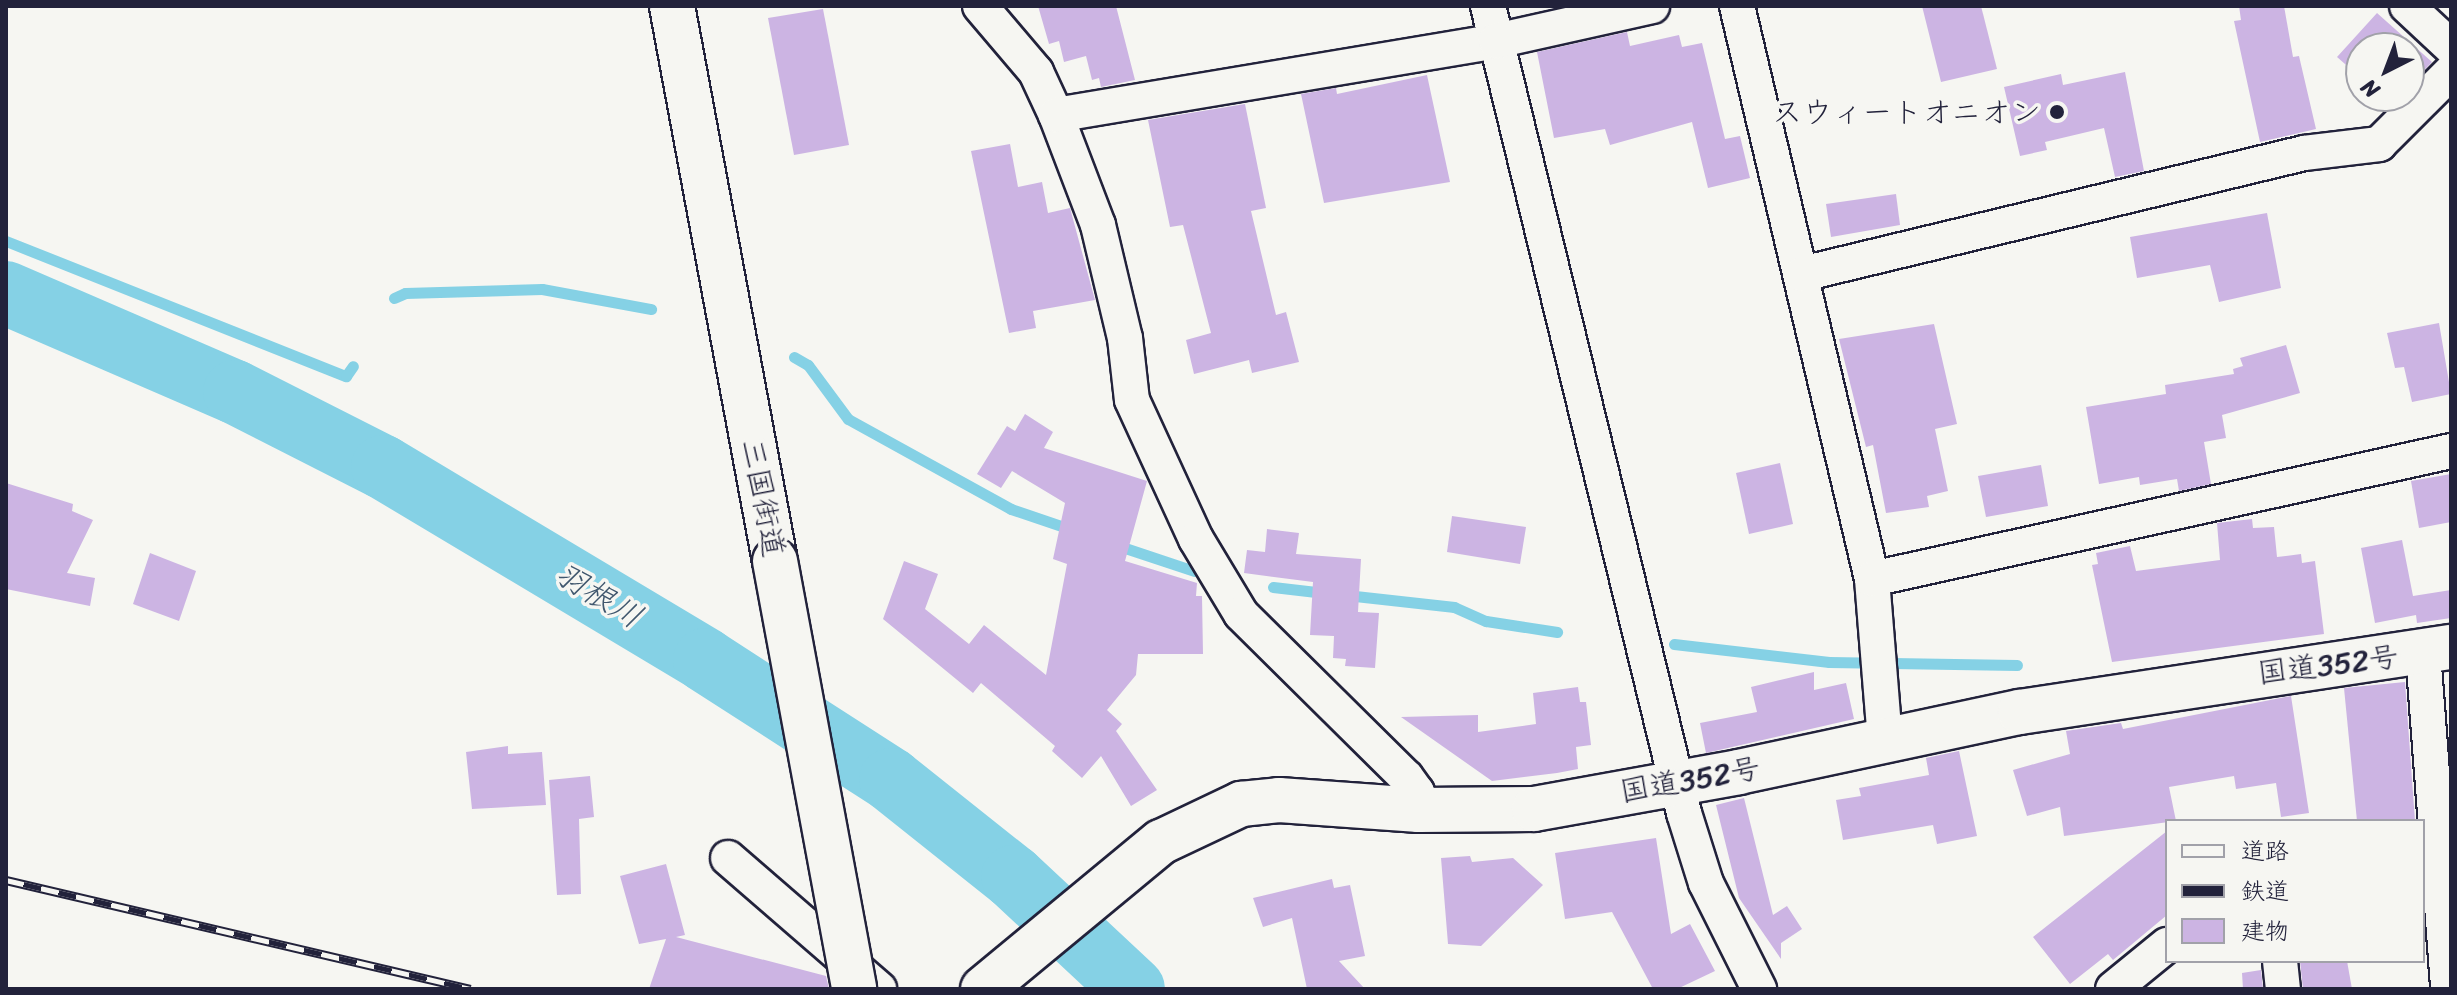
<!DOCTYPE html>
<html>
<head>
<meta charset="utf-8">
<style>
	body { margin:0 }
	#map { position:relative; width:2457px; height:995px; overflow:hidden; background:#f6f6f2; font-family:Sriracha,"Klee One",sans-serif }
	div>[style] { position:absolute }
	.stream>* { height:11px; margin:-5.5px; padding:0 5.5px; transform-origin:5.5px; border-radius:5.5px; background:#85d1e5 }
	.river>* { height:64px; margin:-32px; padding:0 32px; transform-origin:32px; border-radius:32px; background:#85d1e5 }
	.building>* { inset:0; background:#ccb4e3 }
	.roads { filter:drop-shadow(2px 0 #22223b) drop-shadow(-2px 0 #22223b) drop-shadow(0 2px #22223b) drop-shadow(0 -2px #22223b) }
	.minor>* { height:34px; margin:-17px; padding:0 17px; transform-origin:17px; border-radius:17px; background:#f6f6f2 }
	.highway>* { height:44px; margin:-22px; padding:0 22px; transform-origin:22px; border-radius:22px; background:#f6f6f2 }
	.rail>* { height:9px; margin-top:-4.5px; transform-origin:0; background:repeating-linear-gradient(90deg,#f6f6f2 0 18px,#22223b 0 36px); box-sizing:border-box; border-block:2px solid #22223b }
	.bridges { filter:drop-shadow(2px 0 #22223b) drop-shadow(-2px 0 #22223b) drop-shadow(0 2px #22223b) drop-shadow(0 -2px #22223b) }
	.highway-bridge>* { height:44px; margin:-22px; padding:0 22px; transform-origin:22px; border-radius:22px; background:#f6f6f2 }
	.dots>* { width:22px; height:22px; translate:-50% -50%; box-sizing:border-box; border:4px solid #f6f6f2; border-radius:50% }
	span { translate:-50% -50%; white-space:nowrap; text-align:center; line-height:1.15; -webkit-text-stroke:7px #f6f6f2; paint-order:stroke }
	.poi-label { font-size:30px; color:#22223b }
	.right { translate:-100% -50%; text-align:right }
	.street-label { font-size:30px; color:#22223b }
	.water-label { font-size:32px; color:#40576e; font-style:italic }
	.frame { position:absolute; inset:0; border:8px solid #22223b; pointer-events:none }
	.legend { position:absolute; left:2165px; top:819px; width:260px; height:144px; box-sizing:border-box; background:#f6f6f2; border:2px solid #a1a1a9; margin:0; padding:10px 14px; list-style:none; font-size:24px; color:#22223b }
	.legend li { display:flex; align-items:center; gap:16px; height:40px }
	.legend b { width:40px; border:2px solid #a1a1a9 }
	.north { position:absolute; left:2345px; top:32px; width:80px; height:80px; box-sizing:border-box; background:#f6f6f2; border:2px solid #a1a1a9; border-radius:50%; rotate:222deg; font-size:22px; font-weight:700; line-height:32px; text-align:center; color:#22223b }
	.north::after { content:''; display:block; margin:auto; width:28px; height:36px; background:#22223b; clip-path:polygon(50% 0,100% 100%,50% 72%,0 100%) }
</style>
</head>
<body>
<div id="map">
	<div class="stream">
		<i style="left:6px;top:241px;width:366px;rotate:21.7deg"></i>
		<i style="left:346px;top:376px;width:12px;rotate:-55deg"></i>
		<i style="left:394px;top:298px;width:12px;rotate:-24deg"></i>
		<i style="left:405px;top:293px;width:137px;rotate:-1.7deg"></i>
		<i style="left:542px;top:289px;width:111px;rotate:10.4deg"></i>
		<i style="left:794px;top:357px;width:16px;rotate:30deg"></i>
		<i style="left:808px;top:365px;width:67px;rotate:53.5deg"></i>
		<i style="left:848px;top:419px;width:186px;rotate:28.9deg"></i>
		<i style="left:1011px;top:509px;width:65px;rotate:18.7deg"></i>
		<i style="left:1116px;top:545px;width:82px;rotate:18.4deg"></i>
		<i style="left:1273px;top:587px;width:52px;rotate:6.6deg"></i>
		<i style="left:1346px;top:595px;width:109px;rotate:6.3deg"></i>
		<i style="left:1454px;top:607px;width:35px;rotate:24deg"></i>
		<i style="left:1486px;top:621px;width:72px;rotate:8.8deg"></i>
		<i style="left:1674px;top:644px;width:156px;rotate:6.6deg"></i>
		<i style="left:1829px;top:662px;width:188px;rotate:0.9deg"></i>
	</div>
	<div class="river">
		<i style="left:6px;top:293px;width:249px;rotate:23.4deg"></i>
		<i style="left:235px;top:392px;width:166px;rotate:26.9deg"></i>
		<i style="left:383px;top:467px;width:375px;rotate:30.9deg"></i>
		<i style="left:705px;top:660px;width:221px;rotate:32.8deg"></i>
		<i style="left:891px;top:780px;width:156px;rotate:38.5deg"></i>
		<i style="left:1013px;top:877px;width:164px;rotate:43deg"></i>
	</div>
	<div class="building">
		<i style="clip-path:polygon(1038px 6px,1116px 6px,1135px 80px,1101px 87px,1099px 78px,1092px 80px,1086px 56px,1064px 62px,1059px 41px,1049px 44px)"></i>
		<i style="clip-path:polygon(1922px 6px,1981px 6px,1997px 69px,1941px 82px)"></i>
		<i style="clip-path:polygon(2239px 6px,2284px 6px,2293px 57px,2299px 56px,2316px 129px,2260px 142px,2234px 21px,2241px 20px)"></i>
		<i style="clip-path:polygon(823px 9px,849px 145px,794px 155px,768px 18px)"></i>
		<i style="clip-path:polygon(2377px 13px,2432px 62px,2409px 86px,2409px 48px,2361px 48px,2361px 78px,2337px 57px)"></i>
		<i style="clip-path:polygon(1627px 32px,1630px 46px,1679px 35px,1682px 47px,1702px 43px,1725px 139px,1740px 136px,1750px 178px,1708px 188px,1692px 122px,1610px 145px,1605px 129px,1554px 138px,1537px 52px)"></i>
		<i style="clip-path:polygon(2125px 72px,2144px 171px,2115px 177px,2104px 128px,2045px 142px,2047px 150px,2020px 156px,2004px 87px,2061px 74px,2063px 85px)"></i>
		<i style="clip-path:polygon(1427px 75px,1450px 182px,1324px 203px,1301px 94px,1336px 88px,1337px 94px)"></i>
		<i style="clip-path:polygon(1245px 104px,1266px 208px,1251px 211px,1276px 315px,1286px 312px,1299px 362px,1252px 373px,1249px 360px,1194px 374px,1186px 340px,1211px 333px,1183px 225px,1170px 227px,1148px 120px)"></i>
		<i style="clip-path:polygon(1010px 144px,1018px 187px,1042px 182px,1048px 213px,1070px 208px,1095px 300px,1033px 311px,1036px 328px,1009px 333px,971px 151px)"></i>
		<i style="clip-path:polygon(1896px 194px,1900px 225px,1831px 237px,1826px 204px)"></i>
		<i style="clip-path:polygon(2267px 213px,2281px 288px,2219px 302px,2210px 265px,2137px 278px,2130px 237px)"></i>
		<i style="clip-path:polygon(2439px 323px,2451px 394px,2412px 402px,2404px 367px,2395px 368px,2387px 333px)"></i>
		<i style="clip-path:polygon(1934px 324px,1957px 424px,1935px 429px,1948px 491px,1927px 496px,1929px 507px,1886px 513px,1873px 445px,1866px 447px,1839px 339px)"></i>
		<i style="clip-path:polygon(2286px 345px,2300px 393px,2222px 415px,2226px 438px,2204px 442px,2211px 484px,2179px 491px,2177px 479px,2140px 485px,2139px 477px,2099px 484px,2086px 407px,2166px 394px,2165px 385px,2234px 374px,2233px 369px,2243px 366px,2240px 358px)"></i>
		<i style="clip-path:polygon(1025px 414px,1053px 432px,1044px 448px,1147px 481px,1125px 561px,1197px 583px,1196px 596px,1202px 596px,1203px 654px,1138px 654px,1136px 675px,1107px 710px,1122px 724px,1116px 731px,1157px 790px,1131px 806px,1101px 756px,1082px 778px,1052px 751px,1055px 746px,981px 683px,973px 693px,883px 619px,904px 561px,938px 574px,925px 609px,969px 644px,984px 625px,1046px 675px,1067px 564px,1053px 559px,1065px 503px,1012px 471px,1001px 488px,977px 474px,1007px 426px,1015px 431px)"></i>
		<i style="clip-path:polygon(1780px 463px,1793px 524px,1749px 534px,1736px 473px)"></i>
		<i style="clip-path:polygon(2041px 465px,2048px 506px,1986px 517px,1978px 476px)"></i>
		<i style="clip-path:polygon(2451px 474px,2451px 522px,2419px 528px,2411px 481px)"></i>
		<i style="clip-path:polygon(6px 483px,73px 504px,72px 511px,93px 520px,67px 573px,95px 578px,90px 606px,6px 589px)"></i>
		<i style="clip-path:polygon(1452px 516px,1526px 527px,1520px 564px,1447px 552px)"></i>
		<i style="clip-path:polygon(2252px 519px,2253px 528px,2274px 527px,2277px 557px,2301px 554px,2302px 563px,2315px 561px,2324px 634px,2112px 662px,2092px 565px,2098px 564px,2096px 553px,2130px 546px,2136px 571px,2220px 560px,2217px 523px)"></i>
		<i style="clip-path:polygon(1267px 529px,1299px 533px,1296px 554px,1361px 559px,1358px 612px,1379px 613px,1375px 668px,1345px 666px,1346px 659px,1333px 658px,1334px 636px,1310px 635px,1313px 582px,1244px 573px,1247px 550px,1265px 552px)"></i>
		<i style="clip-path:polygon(2402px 540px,2413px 596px,2451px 590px,2451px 618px,2417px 623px,2416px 615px,2375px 623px,2361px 548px)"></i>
		<i style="clip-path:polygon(150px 553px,196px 571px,179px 621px,133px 604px)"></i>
		<i style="clip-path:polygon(1814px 672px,1814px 690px,1846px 683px,1854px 719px,1706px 753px,1700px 723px,1757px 712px,1751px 687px)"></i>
		<i style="clip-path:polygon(2405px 682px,2415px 821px,2357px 821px,2344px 688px)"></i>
		<i style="clip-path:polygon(1578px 687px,1580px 702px,1586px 702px,1591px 745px,1576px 747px,1578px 769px,1557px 773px,1492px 781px,1401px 717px,1478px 715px,1478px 732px,1536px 724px,1533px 693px)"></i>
		<i style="clip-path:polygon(2291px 696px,2309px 813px,2281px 817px,2276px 783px,2236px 789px,2234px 776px,2169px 787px,2176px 821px,2064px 836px,2060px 807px,2027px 816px,2013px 770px,2070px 754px,2066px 731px,2121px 723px,2123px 729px)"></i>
		<i style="clip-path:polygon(508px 746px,508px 754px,542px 752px,546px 805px,472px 809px,466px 752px)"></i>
		<i style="clip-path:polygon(1959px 751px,1977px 836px,1937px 844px,1933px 825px,1843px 840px,1836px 800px,1861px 796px,1859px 788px,1929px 775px,1926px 758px)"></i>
		<i style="clip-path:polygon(590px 776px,594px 817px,579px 819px,581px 894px,557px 895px,549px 780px)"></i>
		<i style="clip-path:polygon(1744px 798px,1773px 915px,1787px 906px,1802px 929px,1781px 943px,1781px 959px,1739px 898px,1716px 805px)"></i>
		<i style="clip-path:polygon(2167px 831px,2167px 915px,2113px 960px,2108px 954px,2070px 984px,2033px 937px)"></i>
		<i style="clip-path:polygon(1656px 838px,1671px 934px,1690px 924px,1715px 971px,1677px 989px,1653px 989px,1612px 912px,1565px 919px,1555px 853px)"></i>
		<i style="clip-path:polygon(1470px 856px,1472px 862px,1513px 858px,1543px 885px,1481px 946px,1448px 944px,1441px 858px)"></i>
		<i style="clip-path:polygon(666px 864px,685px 935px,676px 937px,826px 976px,829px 989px,649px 989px,666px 939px,639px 944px,620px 876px)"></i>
		<i style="clip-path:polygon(1332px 879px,1334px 888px,1350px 885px,1365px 956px,1339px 961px,1365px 989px,1307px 989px,1292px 918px,1263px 927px,1253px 898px)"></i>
		<i style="clip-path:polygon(2300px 961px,2347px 961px,2352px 989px,2303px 989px)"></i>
		<i style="clip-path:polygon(2261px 970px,2263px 989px,2243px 989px,2242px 973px)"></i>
	</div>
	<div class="roads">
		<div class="minor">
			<i style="left:980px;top:6px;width:87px;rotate:49.7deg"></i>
			<i style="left:1036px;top:72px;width:47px;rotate:65.1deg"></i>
			<i style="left:1056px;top:115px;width:118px;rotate:69.1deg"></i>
			<i style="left:1098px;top:225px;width:116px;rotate:76.6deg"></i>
			<i style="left:1125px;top:338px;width:62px;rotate:83.6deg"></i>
			<i style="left:1132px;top:400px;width:153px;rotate:65.3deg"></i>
			<i style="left:1196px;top:539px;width:87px;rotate:59deg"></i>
			<i style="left:1241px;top:614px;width:232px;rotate:44.7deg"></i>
			<i style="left:1406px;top:777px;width:19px;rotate:54deg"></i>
			<i style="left:1417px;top:792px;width:18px;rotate:84deg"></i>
			<i style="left:1488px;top:6px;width:830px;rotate:76.35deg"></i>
			<i style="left:1684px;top:813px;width:73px;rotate:72.6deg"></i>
			<i style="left:1706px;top:883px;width:119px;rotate:63.4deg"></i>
			<i style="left:1737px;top:6px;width:589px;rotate:76.74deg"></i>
			<i style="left:1872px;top:579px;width:163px;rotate:85.4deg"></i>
			<i style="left:2407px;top:6px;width:60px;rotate:43deg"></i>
			<i style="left:1056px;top:115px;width:446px;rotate:-9.5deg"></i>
			<i style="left:1496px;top:41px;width:160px;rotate:-12.6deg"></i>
			<i style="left:1802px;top:274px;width:516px;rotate:-13.55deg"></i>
			<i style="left:2304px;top:153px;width:76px;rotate:-6.8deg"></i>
			<i style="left:2379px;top:144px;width:102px;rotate:-45deg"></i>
			<i style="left:1872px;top:579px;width:593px;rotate:-12.47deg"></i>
			<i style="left:2423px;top:653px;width:337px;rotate:85.7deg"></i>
			<i style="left:728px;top:858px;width:200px;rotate:40.9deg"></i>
			<i style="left:2280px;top:961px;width:28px;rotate:84deg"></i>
			<i style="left:2113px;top:989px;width:70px;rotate:-39.2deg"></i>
		</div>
		<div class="highway">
			<i style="left:672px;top:6px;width:564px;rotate:79.49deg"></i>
			<i style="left:983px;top:989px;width:231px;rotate:-39.6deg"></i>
			<i style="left:1161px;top:842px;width:89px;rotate:-25.4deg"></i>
			<i style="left:1241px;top:804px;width:38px;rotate:-6deg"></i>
			<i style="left:1279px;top:800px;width:140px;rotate:4.1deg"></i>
			<i style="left:1419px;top:810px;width:115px;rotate:-0.5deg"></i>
			<i style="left:1534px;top:809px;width:208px;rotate:-10.2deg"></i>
			<i style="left:1739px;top:772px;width:287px;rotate:-12.1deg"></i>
			<i style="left:2020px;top:712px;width:436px;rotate:-8.6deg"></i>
		</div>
	</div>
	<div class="rail">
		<i style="left:6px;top:880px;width:477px;rotate:13.2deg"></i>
	</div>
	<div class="bridges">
		<div class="highway-bridge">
			<i style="left:775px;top:561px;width:435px;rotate:79.5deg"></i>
		</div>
	</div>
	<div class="dots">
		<i style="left:2057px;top:112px;background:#22223b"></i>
	</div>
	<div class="poi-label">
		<span class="right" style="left:2041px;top:112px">スウィートオニオン</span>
	</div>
	<div class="street-label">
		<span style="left:763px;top:498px;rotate:79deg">三国街道</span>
		<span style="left:2328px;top:665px;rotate:-7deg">国道352号</span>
		<span style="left:1690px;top:780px;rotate:-10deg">国道352号</span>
	</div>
	<div class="water-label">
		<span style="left:598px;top:596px;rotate:31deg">羽根川</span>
	</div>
	<div class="frame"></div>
	<ul class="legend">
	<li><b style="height:10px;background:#f6f6f2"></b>道路</li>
	<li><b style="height:10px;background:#22223b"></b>鉄道</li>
	<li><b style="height:22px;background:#ccb4e3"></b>建物</li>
	</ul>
	<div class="north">N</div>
</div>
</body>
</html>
